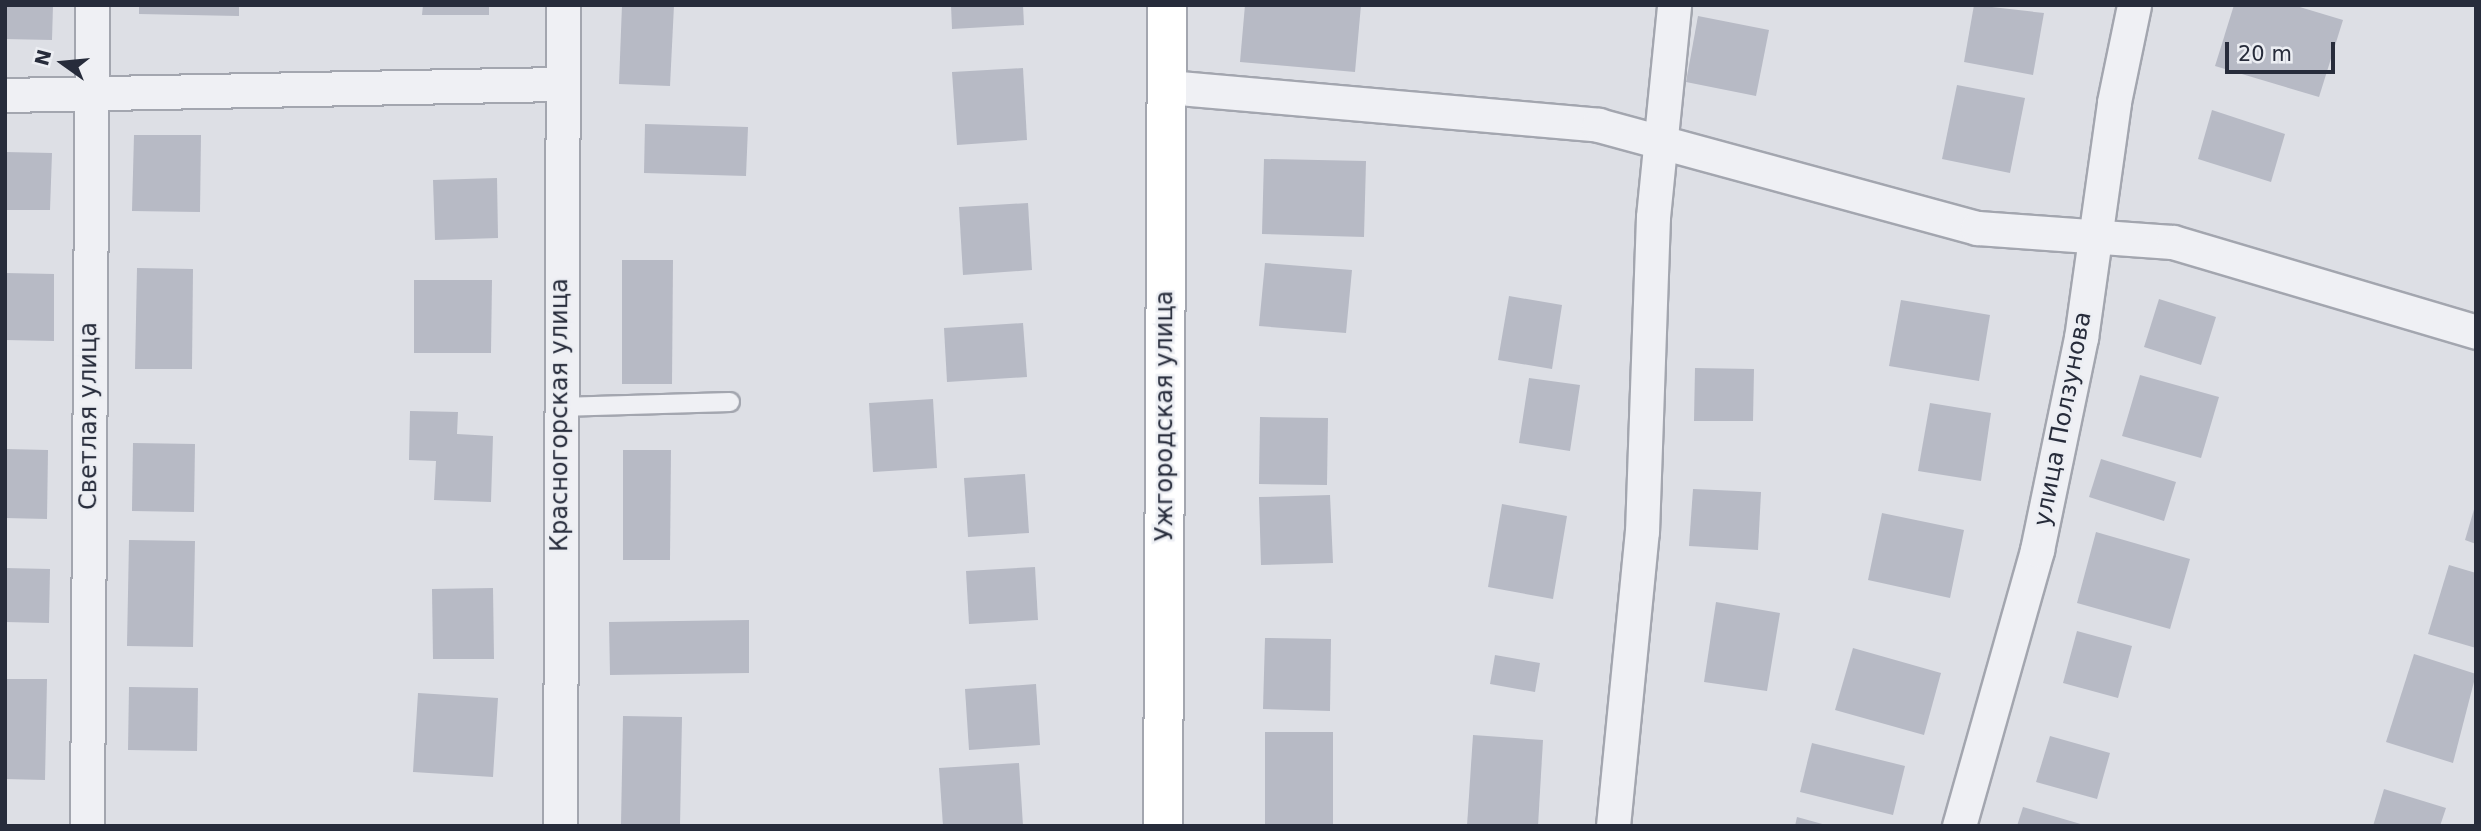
<!DOCTYPE html>
<html>
<head>
<meta charset="utf-8">
<style>
	body { margin:0 }
	#map { position:relative; width:2481px; height:831px; overflow:hidden; background:#dddfe5; font-family:"DejaVu Sans",sans-serif }
	div>[style] { position:absolute }
	.building>* { inset:0; background:#b7bac5 }
	.roads { filter:drop-shadow(2px 0 #a3a6af) drop-shadow(-2px 0 #a3a6af) drop-shadow(0 2px #a3a6af) drop-shadow(0 -2px #a3a6af) }
	.service>* { height:18px; margin:-9px; padding:0 9px; transform-origin:9px; border-radius:9px; background:#eff0f4 }
	.minor>* { height:33px; margin:-16.5px; padding:0 16.5px; transform-origin:16.5px; border-radius:16.5px; background:#eff0f4 }
	.primary>* { height:38px; margin:-19px; padding:0 19px; transform-origin:19px; border-radius:19px; background:#fff }
	span { translate:-50% -50%; white-space:nowrap; text-align:center; line-height:1.15; -webkit-text-stroke:5px #eceef3; paint-order:stroke }
	.street-label { font-size:24px; color:#272c3b }
	.frame { position:absolute; inset:0; border:7px solid #272c3b; pointer-events:none }
	.north { position:absolute; left:28px; top:28px; width:70px; height:70px; -webkit-text-stroke:5px #eceef3; paint-order:stroke; rotate:285deg; font-size:19px; font-weight:700; line-height:28px; text-align:center; color:#272c3b }
	.north::after { content:''; display:block; margin:auto; width:24px; height:32px; background:#272c3b; clip-path:polygon(50% 0,100% 100%,50% 72%,0 100%) }
	.scale { position:absolute; left:2225px; top:42px; width:110px; height:32px; box-sizing:border-box; border:4px solid #272c3b; border-top:0; padding-left:9px; font-size:21px; line-height:24px; white-space:nowrap; color:#272c3b; -webkit-text-stroke:5px #eceef3; paint-order:stroke }
</style>
</head>
<body>
<div id="map">
	<div class="building">
		<i style="clip-path:polygon(5px 5px,53px 5px,52px 40px,5px 39px)"></i>
		<i style="clip-path:polygon(139px 5px,239px 5px,239px 16px,139px 14px)"></i>
		<i style="clip-path:polygon(423px 5px,489px 5px,489px 15px,422px 15px)"></i>
		<i style="clip-path:polygon(622px 5px,674px 5px,670px 86px,619px 84px)"></i>
		<i style="clip-path:polygon(951px 5px,1023px 5px,1024px 25px,952px 29px)"></i>
		<i style="clip-path:polygon(1245px 5px,1361px 5px,1355px 72px,1240px 62px)"></i>
		<i style="clip-path:polygon(1974px 5px,2044px 13px,2033px 75px,1964px 62px)"></i>
		<i style="clip-path:polygon(2234px 5px,2293px 5px,2343px 20px,2319px 97px,2215px 66px)"></i>
		<i style="clip-path:polygon(1698px 16px,1769px 30px,1756px 96px,1686px 82px)"></i>
		<i style="clip-path:polygon(1023px 68px,1027px 140px,957px 145px,952px 72px)"></i>
		<i style="clip-path:polygon(1957px 85px,2025px 98px,2010px 173px,1942px 159px)"></i>
		<i style="clip-path:polygon(2212px 110px,2285px 134px,2271px 182px,2198px 159px)"></i>
		<i style="clip-path:polygon(645px 124px,748px 127px,746px 176px,644px 173px)"></i>
		<i style="clip-path:polygon(134px 135px,201px 135px,200px 212px,132px 211px)"></i>
		<i style="clip-path:polygon(5px 152px,52px 153px,50px 210px,5px 210px)"></i>
		<i style="clip-path:polygon(1264px 159px,1366px 161px,1364px 237px,1262px 234px)"></i>
		<i style="clip-path:polygon(497px 178px,498px 238px,435px 240px,433px 180px)"></i>
		<i style="clip-path:polygon(1028px 203px,1032px 270px,963px 275px,959px 207px)"></i>
		<i style="clip-path:polygon(622px 260px,673px 260px,672px 384px,622px 384px)"></i>
		<i style="clip-path:polygon(1265px 263px,1352px 270px,1346px 333px,1259px 326px)"></i>
		<i style="clip-path:polygon(137px 268px,193px 269px,192px 369px,135px 369px)"></i>
		<i style="clip-path:polygon(5px 273px,54px 274px,54px 341px,5px 340px)"></i>
		<i style="clip-path:polygon(414px 280px,492px 280px,491px 353px,414px 353px)"></i>
		<i style="clip-path:polygon(1509px 296px,1562px 305px,1552px 369px,1498px 360px)"></i>
		<i style="clip-path:polygon(2159px 299px,2216px 317px,2201px 365px,2144px 347px)"></i>
		<i style="clip-path:polygon(1901px 300px,1990px 315px,1979px 381px,1889px 366px)"></i>
		<i style="clip-path:polygon(1023px 323px,1027px 377px,947px 382px,944px 328px)"></i>
		<i style="clip-path:polygon(1695px 368px,1754px 369px,1753px 421px,1694px 421px)"></i>
		<i style="clip-path:polygon(2140px 375px,2219px 397px,2201px 458px,2122px 436px)"></i>
		<i style="clip-path:polygon(1529px 378px,1580px 385px,1570px 451px,1519px 443px)"></i>
		<i style="clip-path:polygon(933px 399px,937px 468px,873px 472px,869px 403px)"></i>
		<i style="clip-path:polygon(1930px 403px,1991px 413px,1981px 481px,1918px 471px)"></i>
		<i style="clip-path:polygon(410px 411px,458px 412px,457px 434px,493px 436px,491px 502px,434px 500px,436px 461px,409px 460px)"></i>
		<i style="clip-path:polygon(1260px 417px,1328px 418px,1327px 485px,1259px 484px)"></i>
		<i style="clip-path:polygon(133px 443px,195px 444px,194px 512px,132px 511px)"></i>
		<i style="clip-path:polygon(5px 449px,48px 450px,47px 519px,5px 518px)"></i>
		<i style="clip-path:polygon(623px 450px,671px 450px,670px 560px,623px 560px)"></i>
		<i style="clip-path:polygon(2101px 459px,2176px 482px,2164px 521px,2089px 497px)"></i>
		<i style="clip-path:polygon(1025px 474px,1029px 533px,968px 537px,964px 478px)"></i>
		<i style="clip-path:polygon(1693px 489px,1761px 492px,1758px 550px,1689px 546px)"></i>
		<i style="clip-path:polygon(1330px 495px,1333px 563px,1261px 565px,1259px 497px)"></i>
		<i style="clip-path:polygon(1502px 504px,1567px 516px,1553px 599px,1488px 587px)"></i>
		<i style="clip-path:polygon(2475px 506px,2476px 507px,2476px 544px,2465px 540px)"></i>
		<i style="clip-path:polygon(1882px 513px,1964px 530px,1950px 598px,1868px 580px)"></i>
		<i style="clip-path:polygon(2096px 532px,2190px 559px,2170px 629px,2077px 603px)"></i>
		<i style="clip-path:polygon(129px 540px,195px 541px,193px 647px,127px 646px)"></i>
		<i style="clip-path:polygon(2449px 565px,2476px 573px,2476px 648px,2428px 634px)"></i>
		<i style="clip-path:polygon(1035px 567px,1038px 620px,969px 624px,966px 571px)"></i>
		<i style="clip-path:polygon(5px 568px,50px 569px,49px 623px,5px 622px)"></i>
		<i style="clip-path:polygon(493px 588px,494px 659px,433px 659px,432px 589px)"></i>
		<i style="clip-path:polygon(1716px 602px,1780px 613px,1767px 691px,1704px 682px)"></i>
		<i style="clip-path:polygon(749px 620px,749px 673px,610px 675px,609px 622px)"></i>
		<i style="clip-path:polygon(2077px 631px,2132px 646px,2118px 698px,2063px 683px)"></i>
		<i style="clip-path:polygon(1265px 638px,1331px 639px,1330px 711px,1263px 709px)"></i>
		<i style="clip-path:polygon(1853px 648px,1941px 673px,1924px 735px,1835px 710px)"></i>
		<i style="clip-path:polygon(2414px 654px,2476px 674px,2453px 763px,2386px 742px)"></i>
		<i style="clip-path:polygon(1495px 655px,1540px 663px,1535px 692px,1490px 684px)"></i>
		<i style="clip-path:polygon(5px 679px,47px 679px,45px 780px,5px 779px)"></i>
		<i style="clip-path:polygon(1036px 684px,1040px 745px,969px 750px,965px 689px)"></i>
		<i style="clip-path:polygon(129px 687px,198px 688px,197px 751px,128px 750px)"></i>
		<i style="clip-path:polygon(418px 693px,498px 698px,493px 777px,413px 772px)"></i>
		<i style="clip-path:polygon(623px 716px,682px 717px,680px 826px,621px 826px)"></i>
		<i style="clip-path:polygon(1265px 732px,1333px 732px,1333px 826px,1265px 826px)"></i>
		<i style="clip-path:polygon(1473px 735px,1543px 740px,1538px 826px,1467px 826px)"></i>
		<i style="clip-path:polygon(2050px 736px,2110px 753px,2097px 799px,2036px 782px)"></i>
		<i style="clip-path:polygon(1812px 743px,1905px 766px,1893px 815px,1800px 792px)"></i>
		<i style="clip-path:polygon(1019px 763px,1023px 826px,943px 826px,939px 768px)"></i>
		<i style="clip-path:polygon(2384px 789px,2446px 808px,2440px 826px,2373px 826px)"></i>
		<i style="clip-path:polygon(2023px 807px,2084px 825px,2084px 826px,2017px 826px)"></i>
		<i style="clip-path:polygon(1797px 817px,1826px 825px,1826px 826px,1795px 826px)"></i>
	</div>
	<div class="roads">
		<div class="service">
			<i style="left:560px;top:407px;width:170px;rotate:-1.7deg"></i>
		</div>
		<div class="minor">
			<i style="left:1167px;top:87px;width:433px;rotate:5deg"></i>
			<i style="left:1598px;top:125px;width:393px;rotate:15.2deg"></i>
			<i style="left:1977px;top:228px;width:196px;rotate:4.1deg"></i>
			<i style="left:2173px;top:242px;width:316px;rotate:16.5deg"></i>
			<i style="left:5px;top:95px;width:555px;rotate:-1.14deg"></i>
			<i style="left:87px;top:826px;width:821px;rotate:-89.65deg"></i>
			<i style="left:560px;top:826px;width:821px;rotate:-89.79deg"></i>
			<i style="left:1613px;top:826px;width:295px;rotate:-84.4deg"></i>
			<i style="left:1642px;top:532px;width:315px;rotate:-88deg"></i>
			<i style="left:1653px;top:217px;width:213px;rotate:-84.3deg"></i>
			<i style="left:1959px;top:826px;width:287px;rotate:-74.2deg"></i>
			<i style="left:2037px;top:550px;width:217px;rotate:-78.3deg"></i>
			<i style="left:2081px;top:338px;width:238px;rotate:-82deg"></i>
			<i style="left:2114px;top:102px;width:99px;rotate:-78.3deg"></i>
		</div>
		<div class="primary">
			<i style="left:1163px;top:826px;width:821px;rotate:-89.72deg"></i>
		</div>
	</div>
	<div class="street-label">
		<span style="left:560px;top:415px;rotate:-90deg">Красногорская улица</span>
		<span style="left:89px;top:416px;rotate:-90deg">Светлая улица</span>
		<span style="left:1165px;top:416px;rotate:-90deg">Ужгородская улица</span>
		<span style="left:2063px;top:419px;rotate:-79deg">улица Ползунова</span>
	</div>
	<div class="frame"></div>
	<div class="north">N</div>
	<div class="scale">20 m</div>
</div>
</body>
</html>
